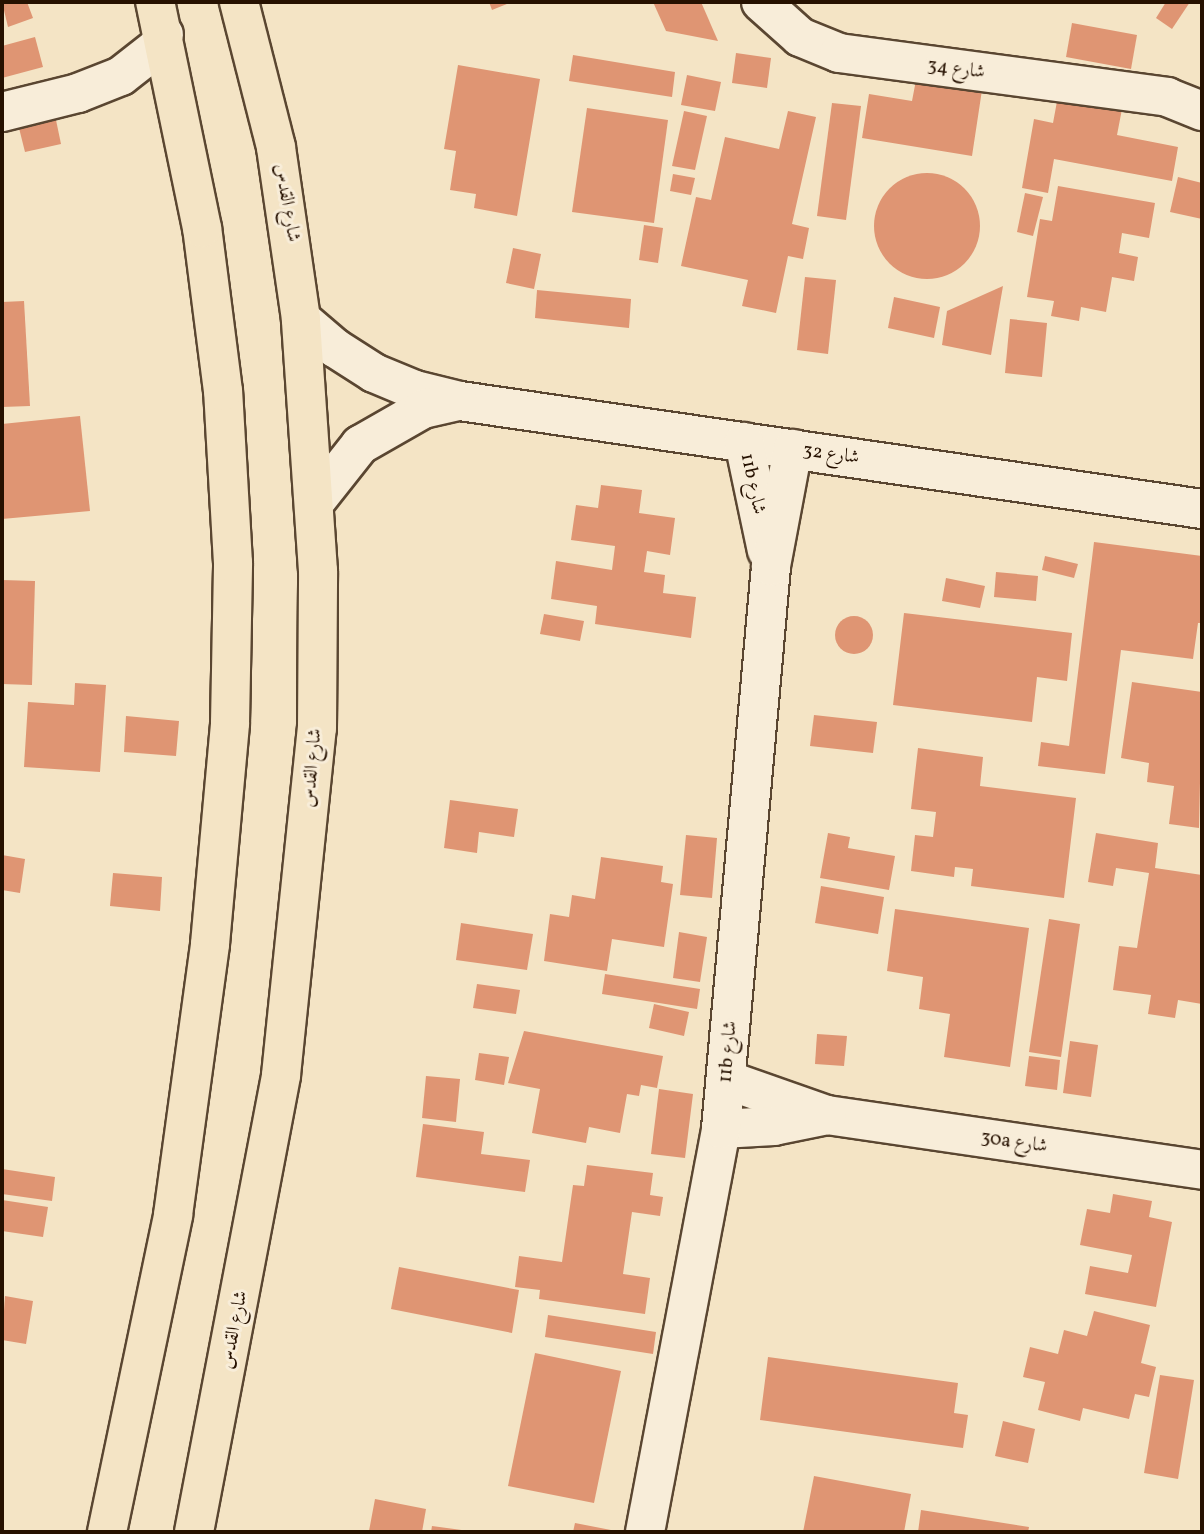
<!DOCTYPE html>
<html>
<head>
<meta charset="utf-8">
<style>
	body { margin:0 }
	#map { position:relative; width:1204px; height:1534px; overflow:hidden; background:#f4e4c5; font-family:Vollkorn,Amiri,serif }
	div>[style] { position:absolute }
	.building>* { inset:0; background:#df9573 }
	.round { border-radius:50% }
	.roads { filter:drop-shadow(2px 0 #5a4631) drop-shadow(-2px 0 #5a4631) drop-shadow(0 2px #5a4631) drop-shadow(0 -2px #5a4631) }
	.minor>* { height:38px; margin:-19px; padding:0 19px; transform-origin:19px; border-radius:19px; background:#f8edd9 }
	.major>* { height:38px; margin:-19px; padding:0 19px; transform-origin:19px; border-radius:19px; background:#f4e4c5 }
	span { translate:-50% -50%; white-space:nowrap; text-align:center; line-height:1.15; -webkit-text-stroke:6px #f8edd9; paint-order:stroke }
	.street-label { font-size:19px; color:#261100 }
	.frame { position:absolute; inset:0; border:4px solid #261100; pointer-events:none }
</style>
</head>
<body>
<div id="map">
	<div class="building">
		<i style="clip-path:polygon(2px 2px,27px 2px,33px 18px,8px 27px)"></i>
		<i style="clip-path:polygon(489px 2px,512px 2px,492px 10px)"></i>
		<i style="clip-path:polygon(653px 2px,701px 2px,718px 41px,666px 31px)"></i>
		<i style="clip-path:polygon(1166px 2px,1190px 2px,1172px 29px,1156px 18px)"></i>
		<i style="clip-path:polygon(1072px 23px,1137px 35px,1131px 69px,1066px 57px)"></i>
		<i style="clip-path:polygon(35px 37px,43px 67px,2px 78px,2px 46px)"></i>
		<i style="clip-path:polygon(736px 53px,771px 58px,767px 88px,732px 83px)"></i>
		<i style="clip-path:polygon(573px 55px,675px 72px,672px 97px,569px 81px)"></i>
		<i style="clip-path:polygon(458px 65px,540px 79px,517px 216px,474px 208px,476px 194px,450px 190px,456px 151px,444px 149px)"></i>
		<i style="clip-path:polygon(687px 75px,721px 82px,715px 111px,681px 105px)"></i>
		<i style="clip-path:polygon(916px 80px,982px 90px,972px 156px,862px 138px,869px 94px,912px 101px)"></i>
		<i style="clip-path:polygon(1058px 96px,1122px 109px,1117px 135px,1178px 147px,1172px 181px,1054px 159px,1048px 193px,1022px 188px,1034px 119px,1053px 123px)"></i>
		<i style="clip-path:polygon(832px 103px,861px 106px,846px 220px,817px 216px)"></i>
		<i style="clip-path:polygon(587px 108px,668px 120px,654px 223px,572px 212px)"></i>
		<i style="clip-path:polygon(684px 111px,707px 116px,695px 170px,672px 166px)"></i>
		<i style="clip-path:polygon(788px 111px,816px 117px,792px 224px,809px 228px,803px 259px,788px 256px,776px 313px,742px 306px,748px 280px,681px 266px,696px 197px,711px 200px,725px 137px,779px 149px)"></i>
		<i style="clip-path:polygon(56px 120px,61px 144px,25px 152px,19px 128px)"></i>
		<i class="round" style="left:874px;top:173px;width:106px;height:106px"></i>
		<i style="clip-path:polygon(673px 174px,695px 178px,691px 195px,670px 191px)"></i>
		<i style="clip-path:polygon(1178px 177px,1202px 183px,1202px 219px,1170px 212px)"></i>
		<i style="clip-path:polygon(1058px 186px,1155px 203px,1149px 238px,1122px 233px,1119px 253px,1138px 257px,1134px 281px,1112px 277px,1106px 312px,1081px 307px,1079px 321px,1051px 316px,1054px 301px,1027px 297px,1040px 219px,1052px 221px)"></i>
		<i style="clip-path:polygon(1025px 193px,1043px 197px,1033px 236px,1017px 232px)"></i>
		<i style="clip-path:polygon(644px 225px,663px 228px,658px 263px,639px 260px)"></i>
		<i style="clip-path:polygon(513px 248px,541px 254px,534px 289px,506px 283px)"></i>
		<i style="clip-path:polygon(805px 277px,836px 280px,828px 354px,797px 350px)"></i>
		<i style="clip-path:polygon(1003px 286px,991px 355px,942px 345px,947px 311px)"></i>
		<i style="clip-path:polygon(537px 290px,631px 299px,629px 328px,535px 318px)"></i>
		<i style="clip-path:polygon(894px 297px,940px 307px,934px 338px,888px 328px)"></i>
		<i style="clip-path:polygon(24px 301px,30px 406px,2px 407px,2px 302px)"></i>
		<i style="clip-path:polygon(1010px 319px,1047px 323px,1042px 377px,1005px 373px)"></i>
		<i style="clip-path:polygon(80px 416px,90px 511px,2px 519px,2px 424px)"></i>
		<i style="clip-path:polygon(601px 485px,642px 490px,639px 513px,675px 518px,670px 555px,647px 551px,644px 572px,665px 575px,663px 593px,696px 597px,691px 638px,595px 624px,597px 606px,551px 599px,556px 561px,612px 570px,615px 546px,571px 540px,576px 505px,598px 508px)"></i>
		<i style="clip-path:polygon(1094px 542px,1202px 556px,1202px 623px,1198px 623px,1193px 659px,1121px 650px,1105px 774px,1038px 766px,1041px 742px,1069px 746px)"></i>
		<i style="clip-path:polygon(1045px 556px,1078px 564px,1074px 578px,1042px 570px)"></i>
		<i style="clip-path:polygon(996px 572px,1038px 576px,1036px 601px,994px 597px)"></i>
		<i style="clip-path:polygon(946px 578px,985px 586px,980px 608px,942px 601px)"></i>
		<i style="clip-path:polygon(2px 580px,35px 581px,32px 685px,2px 684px)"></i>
		<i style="clip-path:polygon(904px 613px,1072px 633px,1067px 681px,1037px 677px,1032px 722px,893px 705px)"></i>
		<i style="clip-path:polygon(544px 614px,584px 621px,580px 641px,540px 634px)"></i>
		<i class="round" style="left:835px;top:616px;width:38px;height:38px"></i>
		<i style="clip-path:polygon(1132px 682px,1202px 692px,1199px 828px,1169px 824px,1174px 786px,1147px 782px,1149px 763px,1121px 758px)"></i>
		<i style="clip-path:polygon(75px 683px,106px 685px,100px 772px,24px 767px,28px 702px,74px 705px)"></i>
		<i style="clip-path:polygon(814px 715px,877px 722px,873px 753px,810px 746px)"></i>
		<i style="clip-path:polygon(126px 716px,179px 721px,176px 756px,124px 752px)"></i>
		<i style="clip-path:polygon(918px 748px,983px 757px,980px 786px,1076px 798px,1064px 898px,971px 886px,973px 869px,955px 867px,954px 877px,911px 871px,915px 835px,933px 837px,936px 812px,911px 809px)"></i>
		<i style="clip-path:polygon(450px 800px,518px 809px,514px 837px,479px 832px,477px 853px,444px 848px)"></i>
		<i style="clip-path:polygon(828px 833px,850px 837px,848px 848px,895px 856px,889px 890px,820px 878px)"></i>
		<i style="clip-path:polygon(1096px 833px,1158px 843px,1155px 868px,1202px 875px,1202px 1004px,1178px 1000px,1175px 1018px,1148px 1014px,1151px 995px,1113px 990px,1119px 946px,1137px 948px,1149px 873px,1116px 868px,1113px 886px,1088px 882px)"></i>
		<i style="clip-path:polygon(686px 835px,717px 838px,712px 898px,680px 895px)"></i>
		<i style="clip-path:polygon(2px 855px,25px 859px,20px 893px,2px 890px)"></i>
		<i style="clip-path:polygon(601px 857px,663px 866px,661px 882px,673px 884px,664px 947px,612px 939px,607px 971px,544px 961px,550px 914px,569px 917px,572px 895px,595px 899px)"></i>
		<i style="clip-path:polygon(113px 873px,162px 877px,160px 911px,110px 906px)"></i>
		<i style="clip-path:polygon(821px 886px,884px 897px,878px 934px,815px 923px)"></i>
		<i style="clip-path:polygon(895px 909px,1029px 928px,1010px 1067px,944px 1057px,950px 1014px,919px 1009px,923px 977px,887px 971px)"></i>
		<i style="clip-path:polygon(1049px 919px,1080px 924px,1061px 1057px,1029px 1052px)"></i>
		<i style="clip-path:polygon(461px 923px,533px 934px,527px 970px,456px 960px)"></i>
		<i style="clip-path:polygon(679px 932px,707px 937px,700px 982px,673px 978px)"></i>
		<i style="clip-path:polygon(605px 974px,700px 989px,697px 1009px,602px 994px)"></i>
		<i style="clip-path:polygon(477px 984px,520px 990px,516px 1014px,473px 1008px)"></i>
		<i style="clip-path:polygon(654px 1004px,689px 1012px,684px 1036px,649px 1028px)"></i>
		<i style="clip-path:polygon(524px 1031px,663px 1056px,657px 1088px,641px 1085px,639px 1096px,627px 1094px,620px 1133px,589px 1127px,586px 1143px,532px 1133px,540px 1089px,508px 1083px)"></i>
		<i style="clip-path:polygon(817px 1034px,847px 1036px,844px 1066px,815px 1064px)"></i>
		<i style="clip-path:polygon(1070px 1041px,1098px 1045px,1091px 1097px,1063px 1093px)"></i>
		<i style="clip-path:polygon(479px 1053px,509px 1057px,504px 1085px,475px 1080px)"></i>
		<i style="clip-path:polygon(1029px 1056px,1060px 1060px,1057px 1090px,1025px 1086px)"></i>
		<i style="clip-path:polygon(426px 1076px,460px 1079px,456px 1122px,422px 1118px)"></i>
		<i style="clip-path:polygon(659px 1089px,693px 1094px,685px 1158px,651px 1154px)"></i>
		<i style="clip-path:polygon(423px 1124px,484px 1132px,481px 1154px,530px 1160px,525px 1192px,416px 1177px)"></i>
		<i style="clip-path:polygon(587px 1165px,653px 1173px,650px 1195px,663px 1197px,660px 1216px,632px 1212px,623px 1274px,650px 1278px,645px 1314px,539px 1299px,540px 1290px,515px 1287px,519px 1256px,562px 1262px,573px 1185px,584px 1186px)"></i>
		<i style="clip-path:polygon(2px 1169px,55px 1177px,52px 1201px,2px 1194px)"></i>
		<i style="clip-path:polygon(1113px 1194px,1152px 1201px,1149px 1217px,1172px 1222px,1156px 1307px,1085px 1294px,1090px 1266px,1128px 1273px,1132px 1255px,1080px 1245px,1087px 1209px,1110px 1213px)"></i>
		<i style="clip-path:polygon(2px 1200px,48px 1207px,43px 1237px,2px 1231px)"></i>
		<i style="clip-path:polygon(399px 1267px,519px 1290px,512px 1333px,391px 1309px)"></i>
		<i style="clip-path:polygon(5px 1296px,33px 1301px,26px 1344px,2px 1340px)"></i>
		<i style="clip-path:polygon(1094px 1311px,1150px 1325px,1141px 1363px,1156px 1367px,1149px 1397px,1135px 1394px,1129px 1419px,1083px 1408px,1080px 1421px,1038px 1410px,1045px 1382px,1023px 1377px,1030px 1347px,1058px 1354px,1064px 1330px,1087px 1336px)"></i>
		<i style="clip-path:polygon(548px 1315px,656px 1332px,653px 1354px,545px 1337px)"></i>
		<i style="clip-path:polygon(535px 1353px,621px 1371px,594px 1503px,508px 1486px)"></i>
		<i style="clip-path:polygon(768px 1357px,958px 1383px,954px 1413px,968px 1415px,963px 1448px,760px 1420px)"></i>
		<i style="clip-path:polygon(1160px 1375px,1194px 1380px,1178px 1479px,1144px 1473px)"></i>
		<i style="clip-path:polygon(1003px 1421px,1035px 1429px,1028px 1463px,995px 1456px)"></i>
		<i style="clip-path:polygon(814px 1476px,911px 1494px,904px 1532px,803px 1532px)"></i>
		<i style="clip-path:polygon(375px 1499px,426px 1509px,422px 1532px,369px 1531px)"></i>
		<i style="clip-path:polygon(921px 1510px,1029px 1527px,1028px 1532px,918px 1532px)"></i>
		<i style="clip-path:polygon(575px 1523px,616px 1531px,616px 1532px,573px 1532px)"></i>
		<i style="clip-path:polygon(432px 1526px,469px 1531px,469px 1532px,431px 1532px)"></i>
	</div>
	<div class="roads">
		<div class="minor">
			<i style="left:761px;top:2px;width:52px;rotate:41.9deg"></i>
			<i style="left:800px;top:37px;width:42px;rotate:22.3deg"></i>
			<i style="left:839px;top:53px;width:331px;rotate:7.6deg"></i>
			<i style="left:1167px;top:97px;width:38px;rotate:22deg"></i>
			<i style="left:2px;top:112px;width:78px;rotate:-14deg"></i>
			<i style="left:78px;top:93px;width:46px;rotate:-21.6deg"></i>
			<i style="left:121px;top:76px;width:47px;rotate:-38.1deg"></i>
			<i style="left:158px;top:47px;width:14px;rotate:-65deg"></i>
			<i style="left:301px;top:319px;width:45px;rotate:40.5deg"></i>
			<i style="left:335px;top:348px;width:46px;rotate:32.7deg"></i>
			<i style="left:374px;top:373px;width:44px;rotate:22.5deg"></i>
			<i style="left:415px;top:390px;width:46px;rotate:13.7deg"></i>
			<i style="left:460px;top:401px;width:750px;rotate:8.28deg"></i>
			<i style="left:744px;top:442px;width:111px;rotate:78.1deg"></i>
			<i style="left:315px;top:502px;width:73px;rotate:-51.7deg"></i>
			<i style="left:360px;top:445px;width:73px;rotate:-29.7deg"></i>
			<i style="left:423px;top:409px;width:36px;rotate:-13deg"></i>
			<i style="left:727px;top:1080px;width:106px;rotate:19.3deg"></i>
			<i style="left:827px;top:1115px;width:379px;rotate:8.3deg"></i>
			<i style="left:721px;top:1129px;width:53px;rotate:-3.2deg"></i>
			<i style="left:774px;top:1126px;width:54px;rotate:-11.7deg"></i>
			<i style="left:645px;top:1532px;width:410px;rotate:-79.3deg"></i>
			<i style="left:721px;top:1129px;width:565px;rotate:-84.92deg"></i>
			<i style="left:771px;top:566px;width:119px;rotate:-79.4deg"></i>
		</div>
		<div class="major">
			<i style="left:107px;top:1532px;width:324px;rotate:-78.2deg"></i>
			<i style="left:173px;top:1215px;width:274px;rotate:-82.2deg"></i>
			<i style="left:210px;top:944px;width:222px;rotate:-84.8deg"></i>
			<i style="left:230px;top:723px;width:160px;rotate:-88.9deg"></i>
			<i style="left:233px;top:563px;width:172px;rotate:-93.3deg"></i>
			<i style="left:223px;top:391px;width:164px;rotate:-97.3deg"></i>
			<i style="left:202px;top:228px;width:231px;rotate:-101.7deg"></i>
			<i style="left:194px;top:1532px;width:465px;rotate:-79.2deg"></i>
			<i style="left:281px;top:1075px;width:349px;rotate:-84.1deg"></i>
			<i style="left:317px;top:728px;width:157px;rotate:-89.6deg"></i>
			<i style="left:318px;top:571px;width:253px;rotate:-93.9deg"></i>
			<i style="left:301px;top:319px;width:174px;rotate:-98.3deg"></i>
			<i style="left:276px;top:147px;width:150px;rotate:-104.3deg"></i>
		</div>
	</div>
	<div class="street-label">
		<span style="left:956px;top:70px;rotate:7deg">شارع 34</span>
		<span style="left:286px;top:203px;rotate:80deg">شارع القدس</span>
		<span style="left:831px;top:455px;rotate:8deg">شارع 32</span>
		<span style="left:752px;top:484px;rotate:78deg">11b شارع</span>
		<span style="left:313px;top:768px;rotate:-85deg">شارع القدس</span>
		<span style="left:729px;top:1052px;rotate:-85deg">11b شارع</span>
		<span style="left:1014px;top:1143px;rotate:8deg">30a شارع</span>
		<span style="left:235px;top:1330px;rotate:-79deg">شارع القدس</span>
	</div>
	<div class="frame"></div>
</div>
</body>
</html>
